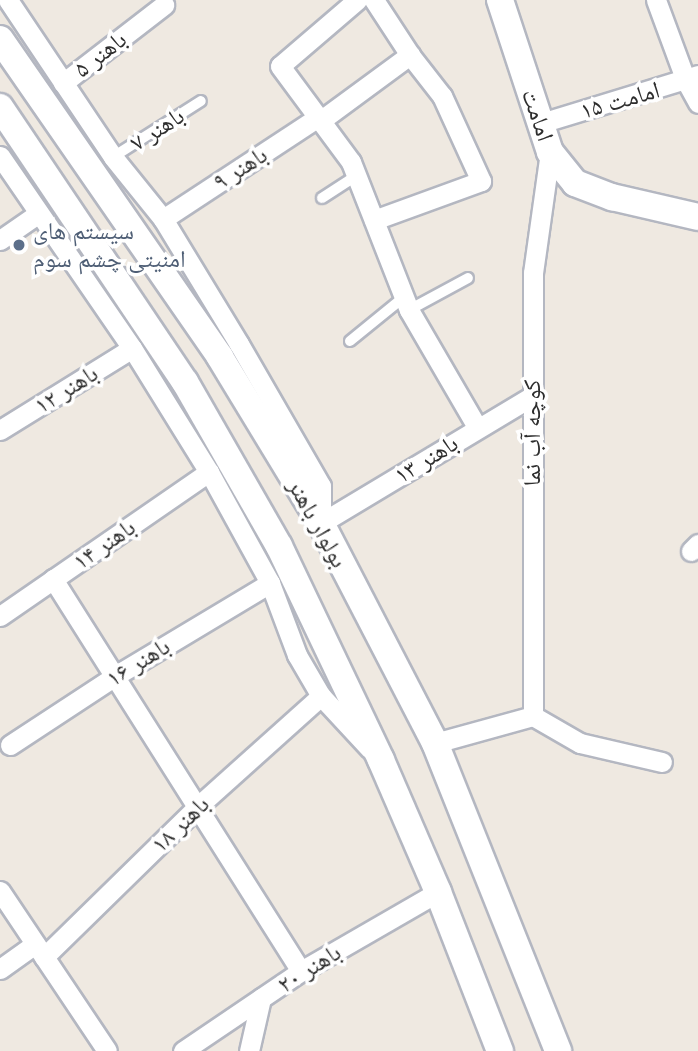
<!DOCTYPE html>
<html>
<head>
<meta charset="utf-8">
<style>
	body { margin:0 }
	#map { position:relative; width:698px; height:1051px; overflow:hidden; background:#efe9e1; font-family:Montserrat,"Noto Naskh Arabic",sans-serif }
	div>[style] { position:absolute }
	.roads { filter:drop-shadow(2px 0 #b4b7c1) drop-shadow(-2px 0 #b4b7c1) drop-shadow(0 2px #b4b7c1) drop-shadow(0 -2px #b4b7c1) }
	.lane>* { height:10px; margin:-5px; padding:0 5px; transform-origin:5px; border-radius:5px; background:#fff }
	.street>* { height:19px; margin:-9.5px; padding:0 9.5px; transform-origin:9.5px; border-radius:9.5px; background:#fff }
	.secondary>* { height:26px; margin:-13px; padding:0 13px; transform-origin:13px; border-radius:13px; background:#fff }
	.dots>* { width:19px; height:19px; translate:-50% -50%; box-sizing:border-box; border:4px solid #fff; border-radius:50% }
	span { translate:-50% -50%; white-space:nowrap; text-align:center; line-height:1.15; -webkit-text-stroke:7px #fff; paint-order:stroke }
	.street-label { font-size:24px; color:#2e2e2e }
	.service-label { font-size:24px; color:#4e5e75 }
	.left { translate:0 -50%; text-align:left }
</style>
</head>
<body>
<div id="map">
	<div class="roads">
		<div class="lane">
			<i style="left:113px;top:157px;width:104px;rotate:-32.5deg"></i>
			<i style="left:322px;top:198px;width:40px;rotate:-32.9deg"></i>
			<i style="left:409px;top:310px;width:67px;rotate:-28.5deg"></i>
			<i style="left:350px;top:341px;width:70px;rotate:-39.2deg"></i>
		</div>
		<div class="street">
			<i style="left:8px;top:0;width:189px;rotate:56.2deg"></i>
			<i style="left:113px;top:157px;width:80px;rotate:51.1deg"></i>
			<i style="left:163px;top:219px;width:146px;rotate:58.7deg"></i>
			<i style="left:239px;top:344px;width:164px;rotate:60deg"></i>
			<i style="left:321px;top:486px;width:36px;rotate:90deg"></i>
			<i style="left:357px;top:0;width:101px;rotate:139.4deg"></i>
			<i style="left:280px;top:66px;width:119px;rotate:53.5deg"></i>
			<i style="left:351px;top:162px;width:159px;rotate:68.6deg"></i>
			<i style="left:409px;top:310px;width:135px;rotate:59.8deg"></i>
			<i style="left:656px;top:0;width:86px;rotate:69.7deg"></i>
			<i style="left:686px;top:81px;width:25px;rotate:61deg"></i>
			<i style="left:63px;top:83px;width:128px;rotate:-37.7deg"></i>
			<i style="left:320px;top:121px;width:112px;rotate:-36.3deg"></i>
			<i style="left:541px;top:123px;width:164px;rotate:-17deg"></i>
			<i style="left:0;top:156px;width:233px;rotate:55.5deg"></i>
			<i style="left:132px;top:348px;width:146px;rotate:58.2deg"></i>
			<i style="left:209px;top:472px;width:127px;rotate:61.2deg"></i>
			<i style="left:270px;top:583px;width:77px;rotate:69.4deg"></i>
			<i style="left:297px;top:655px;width:48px;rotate:59.7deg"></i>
			<i style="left:321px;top:696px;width:72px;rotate:47.2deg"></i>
			<i style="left:163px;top:219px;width:186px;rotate:-33.3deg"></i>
			<i style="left:374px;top:220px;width:114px;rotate:-20deg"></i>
			<i style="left:481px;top:181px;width:94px;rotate:-114.6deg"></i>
			<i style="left:442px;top:96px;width:52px;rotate:-128deg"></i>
			<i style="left:410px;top:55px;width:66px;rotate:-123.2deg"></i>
			<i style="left:0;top:240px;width:47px;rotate:-34.7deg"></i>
			<i style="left:0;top:430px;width:155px;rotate:-31.8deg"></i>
			<i style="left:321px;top:523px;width:246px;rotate:-31deg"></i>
			<i style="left:691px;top:551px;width:10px;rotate:-45deg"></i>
			<i style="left:53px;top:579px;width:464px;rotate:57.7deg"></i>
			<i style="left:0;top:616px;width:254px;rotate:-34.6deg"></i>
			<i style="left:533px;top:716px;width:443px;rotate:-90deg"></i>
			<i style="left:533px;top:273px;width:122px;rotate:-82deg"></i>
			<i style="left:435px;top:743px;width:102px;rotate:-15.4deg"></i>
			<i style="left:533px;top:716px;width:54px;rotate:29.9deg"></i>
			<i style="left:580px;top:743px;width:84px;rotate:13deg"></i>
			<i style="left:10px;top:745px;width:126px;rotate:-33.3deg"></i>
			<i style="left:115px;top:676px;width:181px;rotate:-31deg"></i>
			<i style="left:0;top:891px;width:192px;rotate:56.2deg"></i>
			<i style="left:44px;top:957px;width:213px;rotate:-44.4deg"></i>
			<i style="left:196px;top:808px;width:168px;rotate:-41.9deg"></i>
			<i style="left:0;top:969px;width:43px;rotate:-35.5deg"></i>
			<i style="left:183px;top:1051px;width:143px;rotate:-34.1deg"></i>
			<i style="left:301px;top:971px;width:158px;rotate:-30deg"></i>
			<i style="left:249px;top:1051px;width:54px;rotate:-77.2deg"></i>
		</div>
		<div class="secondary">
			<i style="left:500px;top:0;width:160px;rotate:71.8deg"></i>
			<i style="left:550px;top:152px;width:40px;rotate:51deg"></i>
			<i style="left:575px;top:183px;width:40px;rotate:21deg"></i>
			<i style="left:612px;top:197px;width:88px;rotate:13.1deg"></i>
			<i style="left:0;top:39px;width:387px;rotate:55.3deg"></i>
			<i style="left:220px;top:357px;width:194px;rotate:58.7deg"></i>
			<i style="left:321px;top:523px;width:248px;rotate:62.6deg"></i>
			<i style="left:435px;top:743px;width:332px;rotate:68.2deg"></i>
			<i style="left:0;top:107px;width:331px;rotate:56.1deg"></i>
			<i style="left:185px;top:382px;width:189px;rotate:60.2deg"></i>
			<i style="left:279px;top:546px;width:237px;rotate:64.5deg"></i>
			<i style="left:381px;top:760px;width:144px;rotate:66.6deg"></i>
			<i style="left:438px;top:892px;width:171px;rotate:68.7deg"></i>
		</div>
	</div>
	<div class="dots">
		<i style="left:19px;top:245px;background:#5c6f8a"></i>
	</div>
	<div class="street-label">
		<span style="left:100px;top:54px;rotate:-38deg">باهنر ۵</span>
		<span style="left:620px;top:100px;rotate:-16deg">امامت ۱۵</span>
		<span style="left:538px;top:115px;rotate:71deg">امامت</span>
		<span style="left:157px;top:129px;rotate:-33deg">باهنر ۷</span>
		<span style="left:240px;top:168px;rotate:-33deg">باهنر ۹</span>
		<span style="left:66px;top:389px;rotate:-32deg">باهنر ۱۲</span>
		<span style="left:532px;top:433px;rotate:-90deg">کوچه آب نما</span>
		<span style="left:426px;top:459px;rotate:-32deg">باهنر ۱۳</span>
		<span style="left:318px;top:523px;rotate:61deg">بولوار باهنر</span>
		<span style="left:104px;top:544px;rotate:-35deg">باهنر ۱۴</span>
		<span style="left:138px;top:662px;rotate:-32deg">باهنر ۱۶</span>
		<span style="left:180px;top:824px;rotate:-44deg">باهنر ۱۸</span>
		<span style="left:309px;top:968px;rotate:-32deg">باهنر ۲۰</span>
	</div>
	<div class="service-label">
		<span class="left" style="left:33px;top:245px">سیستم های<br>امنیتی چشم سوم</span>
	</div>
</div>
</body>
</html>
